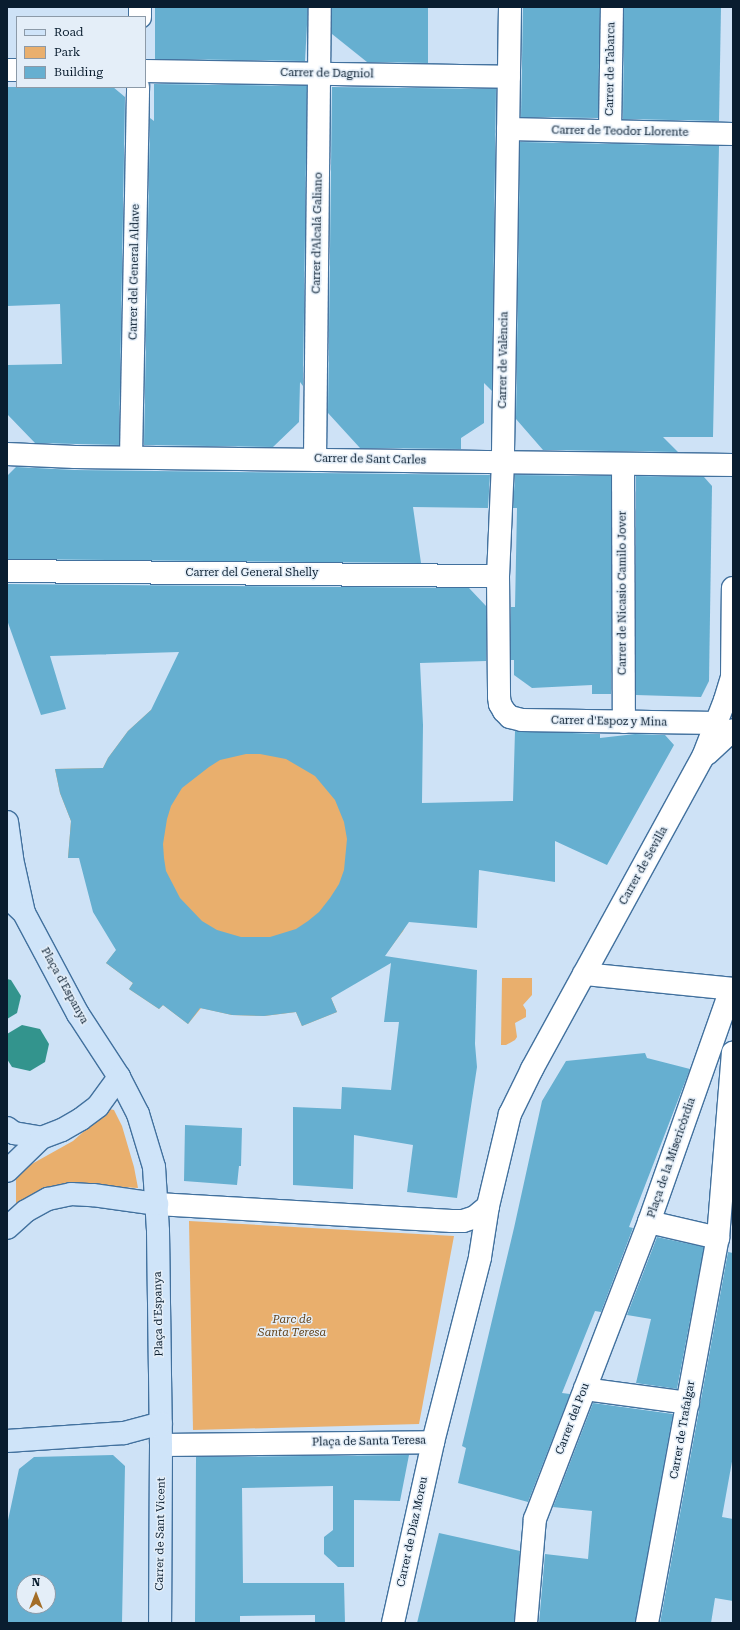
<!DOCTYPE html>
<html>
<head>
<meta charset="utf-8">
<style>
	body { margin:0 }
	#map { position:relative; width:740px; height:1630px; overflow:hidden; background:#cee2f6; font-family:"Roboto Serif",serif }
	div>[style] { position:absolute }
	.green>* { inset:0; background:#e9af6d }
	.water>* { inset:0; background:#33948d }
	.building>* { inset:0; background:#66afd0 }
	.roads { filter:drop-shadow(1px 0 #42719e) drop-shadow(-1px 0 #42719e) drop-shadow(0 1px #42719e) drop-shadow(0 -1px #42719e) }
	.street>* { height:22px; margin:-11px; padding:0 11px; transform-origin:11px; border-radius:11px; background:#fff }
	.secondary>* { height:22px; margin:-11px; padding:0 11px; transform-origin:11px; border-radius:11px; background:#cfe4f9 }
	span { translate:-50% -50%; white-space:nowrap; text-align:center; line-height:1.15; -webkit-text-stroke:3px #e4eef8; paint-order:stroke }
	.street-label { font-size:11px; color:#091d2f }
	.park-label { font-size:11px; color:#634219; font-style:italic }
	.frame { position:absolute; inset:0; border:8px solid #091d2f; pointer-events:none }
	.legend { position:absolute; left:16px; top:16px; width:130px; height:72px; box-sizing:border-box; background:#e4eef8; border:1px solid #8c9aa8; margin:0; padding:5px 7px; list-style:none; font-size:12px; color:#091d2f }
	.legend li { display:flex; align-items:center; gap:8px; height:20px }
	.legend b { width:20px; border:1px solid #8c9aa8 }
	.north { position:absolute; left:16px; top:1574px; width:40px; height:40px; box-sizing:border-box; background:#e4eef8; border:1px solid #8c9aa8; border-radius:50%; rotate:0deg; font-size:11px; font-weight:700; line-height:16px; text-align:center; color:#091d2f }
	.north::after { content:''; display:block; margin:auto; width:14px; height:18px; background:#a36d27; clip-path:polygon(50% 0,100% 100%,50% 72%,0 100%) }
</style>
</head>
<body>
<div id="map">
	<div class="green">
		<i style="clip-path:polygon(246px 675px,417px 902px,403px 931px,382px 959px,331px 998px,337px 1012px,302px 1026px,296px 1012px,264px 1016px,232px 1015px,201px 1008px,188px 1024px,163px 1005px,159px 1009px,129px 989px,133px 983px,106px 963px,118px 948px,84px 858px,68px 858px,71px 821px,60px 793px,55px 769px,103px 768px,108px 758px,128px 731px,151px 710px,181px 692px)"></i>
		<i style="clip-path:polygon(502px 978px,532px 978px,532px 995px,523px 1005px,526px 1010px,526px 1017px,515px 1023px,517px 1037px,515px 1040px,506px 1045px,501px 1045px)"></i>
		<i style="clip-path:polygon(109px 1109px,114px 1110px,122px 1126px,134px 1167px,138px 1188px,76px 1184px,16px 1205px,16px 1177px,21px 1170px,73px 1141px)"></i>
		<i style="clip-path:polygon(189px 1221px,454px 1236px,419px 1424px,193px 1430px)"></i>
	</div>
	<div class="water">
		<i style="clip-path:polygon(7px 979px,11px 980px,21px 996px,17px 1013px,7px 1019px)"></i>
		<i style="clip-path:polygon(22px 1025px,40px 1029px,49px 1044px,45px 1062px,30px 1071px,12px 1067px,7px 1059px,7px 1034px)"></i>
	</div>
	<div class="building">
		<i style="clip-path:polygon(155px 7px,308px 7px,305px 61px,155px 59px)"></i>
		<i style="clip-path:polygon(332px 7px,428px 7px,428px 63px,367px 62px,332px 34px)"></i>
		<i style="clip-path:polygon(523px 7px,600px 7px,598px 118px,521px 117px)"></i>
		<i style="clip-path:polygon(624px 7px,721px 7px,719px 121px,623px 119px)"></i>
		<i style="clip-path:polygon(154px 84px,307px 86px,303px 386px,300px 382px,299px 422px,273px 447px,144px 445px,150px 118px,154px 121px)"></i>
		<i style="clip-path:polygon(7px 87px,113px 87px,125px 97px,119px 445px,35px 443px,7px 414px,7px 365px,62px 364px,60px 304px,7px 306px)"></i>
		<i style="clip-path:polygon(332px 87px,496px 89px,492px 391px,484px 383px,484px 423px,461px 438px,461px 449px,360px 448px,328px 413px)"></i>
		<i style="clip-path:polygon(520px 142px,719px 146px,713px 437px,663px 437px,678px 452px,543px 450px,516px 419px)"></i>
		<i style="clip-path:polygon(16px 467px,75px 470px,490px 475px,488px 508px,413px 507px,421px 563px,8px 559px,8px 475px)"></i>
		<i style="clip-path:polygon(515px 475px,611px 476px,611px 694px,592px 694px,592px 685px,532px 688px,514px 675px,514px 660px,511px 660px,511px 607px,515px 607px,517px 508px,513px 508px)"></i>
		<i style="clip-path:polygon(636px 476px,704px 477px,712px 486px,709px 681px,701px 697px,636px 695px)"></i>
		<i style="clip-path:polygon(evenodd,7px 584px,469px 588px,486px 606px,486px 661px,420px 663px,423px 725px,422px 803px,513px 801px,515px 731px,600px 734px,600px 738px,635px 734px,665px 735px,674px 745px,607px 865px,555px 841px,555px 882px,479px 870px,477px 928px,409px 922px,385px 956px,477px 970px,475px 1044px,477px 1067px,457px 1198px,407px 1192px,413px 1145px,354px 1135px,353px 1189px,293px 1185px,293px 1107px,341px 1109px,342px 1087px,391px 1090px,399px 1022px,384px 1022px,391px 963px,331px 998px,337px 1012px,302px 1026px,296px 1012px,264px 1016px,232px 1015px,200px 1008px,188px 1024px,163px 1005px,159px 1009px,129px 989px,133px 983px,106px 963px,116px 950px,93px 912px,79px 858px,68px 858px,71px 821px,60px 793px,55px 769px,103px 768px,108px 758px,128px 731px,151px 710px,179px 652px,50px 656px,66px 709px,41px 715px,7px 620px,7px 584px,246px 754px,260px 754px,286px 759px,315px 776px,335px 800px,344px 822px,347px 839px,344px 870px,339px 884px,330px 898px,319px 912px,308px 921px,296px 929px,270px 937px,241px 937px,217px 930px,202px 921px,180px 898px,166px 871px,164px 858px,163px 844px,167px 819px,171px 806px,182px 788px,209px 767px,220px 760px,246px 754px)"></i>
		<i style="clip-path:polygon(645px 1053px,647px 1058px,690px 1069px,629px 1227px,633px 1228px,601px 1312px,595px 1311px,562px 1393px,570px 1394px,528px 1502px,458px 1483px,466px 1448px,462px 1446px,468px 1421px,514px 1228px,542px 1101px,566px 1061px)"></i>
		<i style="clip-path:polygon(185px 1125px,242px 1128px,241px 1166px,239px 1166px,237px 1185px,184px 1181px)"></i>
		<i style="clip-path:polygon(657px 1237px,704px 1247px,677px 1389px,636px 1383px,651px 1319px,627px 1315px)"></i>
		<i style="clip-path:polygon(728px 1252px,733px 1253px,733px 1456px,722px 1517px,733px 1519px,733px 1601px,715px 1598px,711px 1623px,660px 1623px)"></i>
		<i style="clip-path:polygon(593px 1403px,673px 1414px,635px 1623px,539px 1623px,545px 1554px,588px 1559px,592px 1511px,553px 1507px)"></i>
		<i style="clip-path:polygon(evenodd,113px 1455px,125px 1466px,122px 1623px,7px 1623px,7px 1525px,19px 1469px,34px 1457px,113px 1455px,24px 1582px,48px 1582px,48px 1606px,24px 1606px,24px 1582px)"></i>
		<i style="clip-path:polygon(409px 1455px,400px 1501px,354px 1500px,354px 1567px,338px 1567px,324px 1554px,324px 1537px,333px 1530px,333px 1486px,242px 1488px,243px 1583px,344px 1583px,345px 1623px,315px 1623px,315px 1615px,240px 1616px,240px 1623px,195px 1623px,196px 1457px)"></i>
		<i style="clip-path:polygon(439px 1533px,520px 1551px,514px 1623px,417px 1623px)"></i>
	</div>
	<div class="roads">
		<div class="street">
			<i style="left:510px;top:7px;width:455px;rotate:90.9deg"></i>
			<i style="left:503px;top:462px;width:114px;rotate:92.5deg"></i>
			<i style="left:498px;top:576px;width:121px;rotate:89.5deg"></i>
			<i style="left:499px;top:697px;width:7px;rotate:82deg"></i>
			<i style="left:500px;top:704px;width:8px;rotate:60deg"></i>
			<i style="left:504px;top:711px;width:8px;rotate:45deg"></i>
			<i style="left:510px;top:717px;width:12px;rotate:14deg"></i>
			<i style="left:522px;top:720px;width:195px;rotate:0.9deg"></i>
			<i style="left:140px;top:17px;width:10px;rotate:-90deg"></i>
			<i style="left:7px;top:70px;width:10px"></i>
			<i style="left:145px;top:71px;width:364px;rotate:0.9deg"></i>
			<i style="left:508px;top:129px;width:225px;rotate:1.3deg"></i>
			<i style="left:610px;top:131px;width:124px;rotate:-89.1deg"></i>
			<i style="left:7px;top:454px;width:68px;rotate:2.5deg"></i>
			<i style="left:75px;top:457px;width:658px;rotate:0.7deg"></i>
			<i style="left:131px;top:457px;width:370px;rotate:-88.9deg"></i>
			<i style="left:315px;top:460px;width:453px;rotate:-89.4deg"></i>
			<i style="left:623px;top:464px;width:258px;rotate:89.8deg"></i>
			<i style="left:7px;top:571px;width:491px;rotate:0.6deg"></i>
			<i style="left:707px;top:754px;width:35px;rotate:-43deg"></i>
			<i style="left:584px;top:974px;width:150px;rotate:5.7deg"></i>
			<i style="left:157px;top:1204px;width:295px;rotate:3.3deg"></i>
			<i style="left:452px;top:1221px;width:11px"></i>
			<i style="left:463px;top:1221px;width:13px;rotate:-18deg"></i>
			<i style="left:475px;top:1217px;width:17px;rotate:-40deg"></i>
			<i style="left:649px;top:1222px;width:71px;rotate:13.1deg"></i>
			<i style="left:585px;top:1389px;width:104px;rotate:7.7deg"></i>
			<i style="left:161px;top:1445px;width:272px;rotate:-0.6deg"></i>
			<i style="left:393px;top:1623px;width:185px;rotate:-77.5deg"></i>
			<i style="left:433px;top:1442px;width:191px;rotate:-75.7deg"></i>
			<i style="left:480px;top:1257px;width:52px;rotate:-81.1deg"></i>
			<i style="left:488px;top:1206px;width:95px;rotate:-76.6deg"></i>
			<i style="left:510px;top:1114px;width:50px;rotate:-63.9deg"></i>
			<i style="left:532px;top:1069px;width:356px;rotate:-61.3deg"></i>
			<i style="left:703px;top:757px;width:61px;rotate:-68.9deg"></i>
			<i style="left:725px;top:700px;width:24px;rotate:-73deg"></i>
			<i style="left:732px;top:677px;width:89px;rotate:-89.4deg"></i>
			<i style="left:526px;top:1623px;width:104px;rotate:-85.1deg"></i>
			<i style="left:535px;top:1519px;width:318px;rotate:-69deg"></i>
			<i style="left:649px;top:1222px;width:247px;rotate:-70.6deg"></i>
			<i style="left:647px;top:1623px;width:391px;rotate:-79.6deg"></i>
			<i style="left:718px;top:1238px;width:186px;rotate:-85.4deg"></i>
		</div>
		<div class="secondary">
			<i style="left:7px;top:822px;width:37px;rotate:82deg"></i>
			<i style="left:12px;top:859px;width:55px;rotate:77.5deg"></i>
			<i style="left:7px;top:897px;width:23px;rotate:43deg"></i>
			<i style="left:24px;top:913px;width:115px;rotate:61.9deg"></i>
			<i style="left:78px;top:1014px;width:75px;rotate:56.9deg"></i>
			<i style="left:119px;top:1077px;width:42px;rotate:62.8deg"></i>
			<i style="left:138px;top:1114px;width:55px;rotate:73.2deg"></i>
			<i style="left:154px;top:1167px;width:64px;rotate:86.4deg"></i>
			<i style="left:158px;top:1231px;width:214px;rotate:89.2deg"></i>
			<i style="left:161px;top:1445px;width:178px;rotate:90.3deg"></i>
			<i style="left:7px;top:1128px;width:9px;rotate:36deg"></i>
			<i style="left:14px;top:1133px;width:27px;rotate:10deg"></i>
			<i style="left:7px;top:1171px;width:47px;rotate:-44.1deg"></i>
			<i style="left:41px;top:1138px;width:22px;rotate:-21deg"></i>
			<i style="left:62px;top:1130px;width:22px;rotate:-30deg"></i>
			<i style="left:81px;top:1119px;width:21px;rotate:-37deg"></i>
			<i style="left:98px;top:1106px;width:36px;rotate:-54deg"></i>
			<i style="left:7px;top:1228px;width:25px;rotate:-42deg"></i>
			<i style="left:26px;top:1211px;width:25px;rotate:-29deg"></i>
			<i style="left:48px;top:1199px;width:24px;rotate:-12deg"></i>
			<i style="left:71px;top:1194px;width:22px;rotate:3deg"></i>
			<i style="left:93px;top:1195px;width:65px;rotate:8deg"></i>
			<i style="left:7px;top:1441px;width:117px;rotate:-3.9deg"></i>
			<i style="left:124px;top:1433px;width:38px;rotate:-15deg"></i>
		</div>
	</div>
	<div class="street-label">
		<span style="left:611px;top:69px;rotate:-89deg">Carrer de Tabarca</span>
		<span style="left:327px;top:74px;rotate:1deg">Carrer de Dagniol</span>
		<span style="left:620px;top:132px;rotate:1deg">Carrer de Teodor Llorente</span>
		<span style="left:318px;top:233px;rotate:-89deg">Carrer d'Alcalá Galiano</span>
		<span style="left:135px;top:272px;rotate:-89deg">Carrer del General Aldave</span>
		<span style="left:504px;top:360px;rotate:-89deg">Carrer de València</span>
		<span style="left:370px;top:460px;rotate:1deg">Carrer de Sant Carles</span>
		<span style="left:252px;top:573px">Carrer del General Shelly</span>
		<span style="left:623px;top:593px;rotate:-90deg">Carrer de Nicasio Camilo Jover</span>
		<span style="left:609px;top:722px;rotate:1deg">Carrer d'Espoz y Mina</span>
		<span style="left:644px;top:866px;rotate:-61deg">Carrer de Sevilla</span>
		<span style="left:64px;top:986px;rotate:61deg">Plaça d'Espanya</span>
		<span style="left:672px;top:1158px;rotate:-71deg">Plaça de la Misericòrdia</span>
		<span style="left:159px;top:1314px;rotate:-91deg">Plaça d'Espanya</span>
		<span style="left:573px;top:1419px;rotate:-69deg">Carrer del Pou</span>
		<span style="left:683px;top:1430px;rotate:-80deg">Carrer de Trafalgar</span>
		<span style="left:369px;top:1442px;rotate:-1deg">Plaça de Santa Teresa</span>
		<span style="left:413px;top:1532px;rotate:-78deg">Carrer de Díaz Moreu</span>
		<span style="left:161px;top:1534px;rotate:-89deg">Carrer de Sant Vicent</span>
	</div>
	<div class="park-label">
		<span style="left:292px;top:1327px">Parc de<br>Santa Teresa</span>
	</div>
	<div class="frame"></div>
	<ul class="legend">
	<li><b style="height:5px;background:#cfe4f9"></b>Road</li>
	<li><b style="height:11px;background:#e9af6d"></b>Park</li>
	<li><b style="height:11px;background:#66afd0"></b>Building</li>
	</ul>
	<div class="north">N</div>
</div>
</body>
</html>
